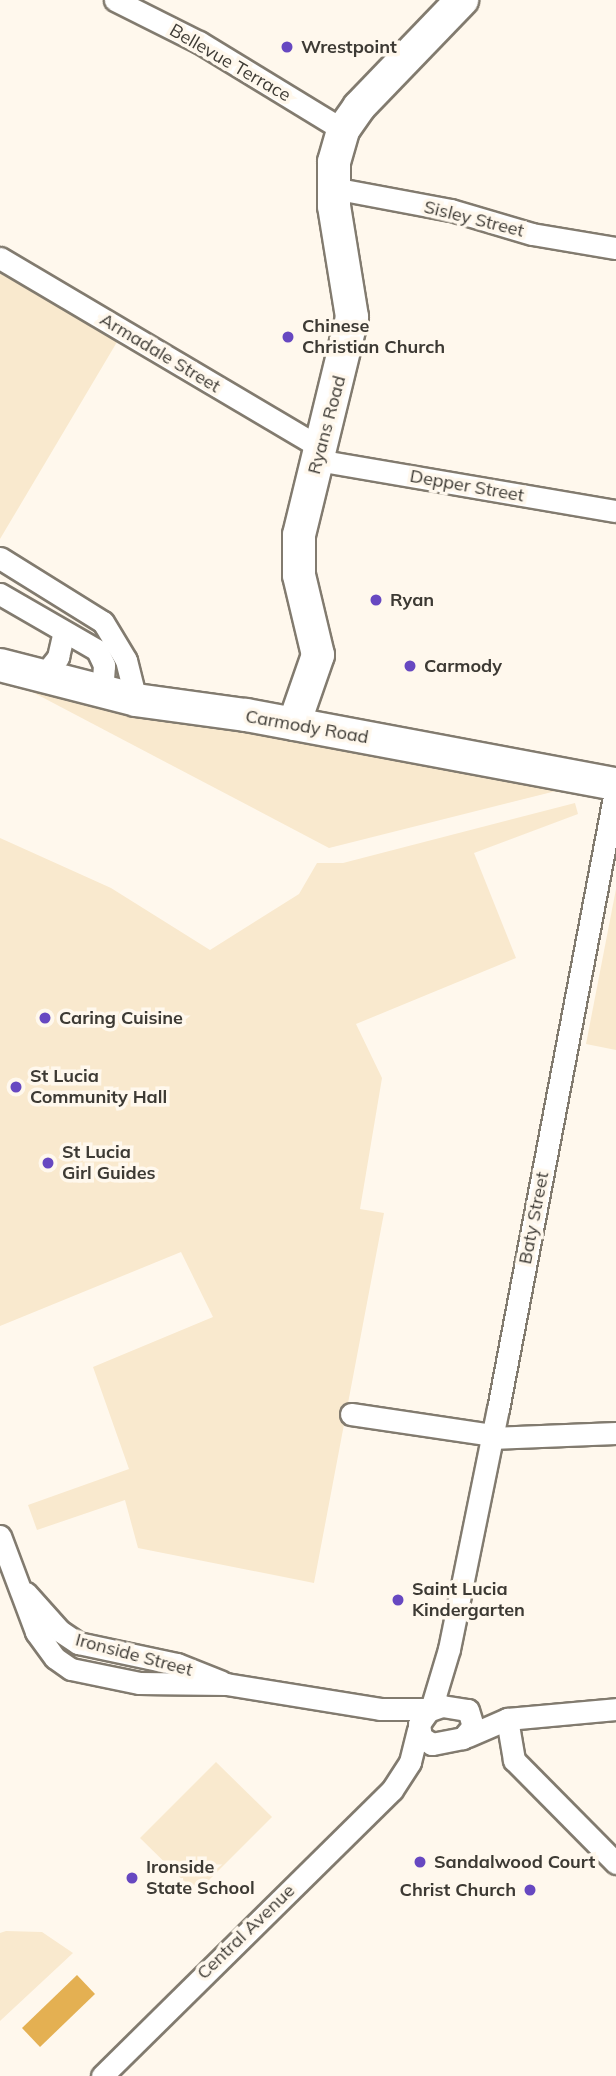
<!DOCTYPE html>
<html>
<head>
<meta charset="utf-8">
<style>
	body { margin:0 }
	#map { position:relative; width:616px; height:2076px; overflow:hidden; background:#fff8ed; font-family:Mulish,sans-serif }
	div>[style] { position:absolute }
	.green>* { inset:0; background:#f9e9ce }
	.water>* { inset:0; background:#e4b052 }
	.roads { filter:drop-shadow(2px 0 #827b6f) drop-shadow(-2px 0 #827b6f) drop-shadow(0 2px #827b6f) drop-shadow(0 -2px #827b6f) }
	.street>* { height:21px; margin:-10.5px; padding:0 10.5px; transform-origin:10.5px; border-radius:10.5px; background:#fff }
	.secondary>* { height:32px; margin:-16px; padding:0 16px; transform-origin:16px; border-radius:16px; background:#fff }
	.dots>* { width:19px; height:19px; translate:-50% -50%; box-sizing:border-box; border:4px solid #fff8ed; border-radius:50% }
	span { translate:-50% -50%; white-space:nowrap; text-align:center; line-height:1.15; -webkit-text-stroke:7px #fff8ed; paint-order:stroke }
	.poi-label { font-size:18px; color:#3d3a34; font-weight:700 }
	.left { translate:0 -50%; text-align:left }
	.right { translate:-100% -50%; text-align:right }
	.street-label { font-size:18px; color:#3d3a34 }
</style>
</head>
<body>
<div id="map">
	<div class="green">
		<i style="clip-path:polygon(0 273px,117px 342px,0 539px)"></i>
		<i style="clip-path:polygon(19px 685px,568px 788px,329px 848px)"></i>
		<i style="clip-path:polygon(575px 803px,578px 814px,474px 853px,516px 958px,356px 1024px,382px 1078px,360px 1209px,384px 1213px,314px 1583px,138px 1548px,125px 1500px,37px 1530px,28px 1505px,129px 1469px,93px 1367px,213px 1317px,181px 1252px,0 1326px,0 838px,111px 888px,210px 950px,299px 894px,317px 863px,343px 863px)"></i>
		<i style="clip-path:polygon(616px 889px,616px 1050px,586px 1044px)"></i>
		<i style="clip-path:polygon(216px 1762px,272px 1817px,196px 1893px,140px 1838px)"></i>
		<i style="clip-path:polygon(6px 1931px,42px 1932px,73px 1953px,0 2021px,0 1933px)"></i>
	</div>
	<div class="water">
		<i style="clip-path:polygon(77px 1975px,95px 1994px,40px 2047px,22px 2028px)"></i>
	</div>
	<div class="roads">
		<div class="street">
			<i style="left:115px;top:0;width:94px;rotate:26.6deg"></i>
			<i style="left:199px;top:42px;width:169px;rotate:31.4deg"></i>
			<i style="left:333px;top:188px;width:120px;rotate:10.6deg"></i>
			<i style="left:451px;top:210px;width:84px;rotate:16.5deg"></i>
			<i style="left:532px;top:234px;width:85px;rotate:9.5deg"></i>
			<i style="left:0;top:258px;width:373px;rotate:30.6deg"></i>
			<i style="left:317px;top:460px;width:303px;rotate:9.7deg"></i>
			<i style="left:0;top:558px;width:121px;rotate:31.9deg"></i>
			<i style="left:103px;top:622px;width:44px;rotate:58.8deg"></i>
			<i style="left:126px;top:660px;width:41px;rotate:76deg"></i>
			<i style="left:0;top:594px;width:112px;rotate:30deg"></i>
			<i style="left:97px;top:650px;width:17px;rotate:65deg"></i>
			<i style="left:104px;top:665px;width:28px;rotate:94deg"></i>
			<i style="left:42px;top:677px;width:26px;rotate:-51deg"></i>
			<i style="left:58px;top:657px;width:26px;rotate:-77deg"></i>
			<i style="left:351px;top:1414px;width:142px;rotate:8.5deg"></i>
			<i style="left:491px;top:1438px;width:125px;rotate:-2.3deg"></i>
			<i style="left:0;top:1536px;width:103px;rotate:69.4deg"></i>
			<i style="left:36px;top:1632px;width:32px;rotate:54deg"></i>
			<i style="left:55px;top:1658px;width:19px;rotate:35deg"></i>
			<i style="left:71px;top:1669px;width:69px;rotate:11.6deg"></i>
			<i style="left:139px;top:1683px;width:87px;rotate:0.7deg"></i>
			<i style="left:226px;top:1684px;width:156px;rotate:9.2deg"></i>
			<i style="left:380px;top:1709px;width:51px"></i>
			<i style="left:26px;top:1593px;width:51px;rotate:48.2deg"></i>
			<i style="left:60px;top:1631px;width:22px;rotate:34deg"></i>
			<i style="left:78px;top:1643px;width:101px;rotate:12deg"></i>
			<i style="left:177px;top:1664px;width:48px;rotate:21.8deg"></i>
			<i style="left:442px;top:1706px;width:26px;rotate:9deg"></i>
			<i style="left:468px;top:1710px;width:17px;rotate:73deg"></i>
			<i style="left:473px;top:1726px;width:16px;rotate:130deg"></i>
			<i style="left:463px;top:1738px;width:32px;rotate:169deg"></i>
			<i style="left:432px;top:1744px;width:13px;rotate:-148deg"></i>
			<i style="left:421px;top:1737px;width:13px;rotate:-99deg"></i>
			<i style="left:419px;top:1724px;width:16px;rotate:-55deg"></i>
			<i style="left:428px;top:1711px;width:15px;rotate:-20deg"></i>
			<i style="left:431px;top:1709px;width:63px;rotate:-73.3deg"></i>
			<i style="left:449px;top:1649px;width:245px;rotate:-78.5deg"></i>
			<i style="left:498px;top:1409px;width:634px;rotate:-79.27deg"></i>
			<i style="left:507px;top:1719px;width:42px;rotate:80.3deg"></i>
			<i style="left:514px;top:1760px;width:145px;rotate:45.3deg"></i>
			<i style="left:468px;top:1736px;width:43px;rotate:-23.6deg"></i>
			<i style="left:507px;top:1719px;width:109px;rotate:-5.2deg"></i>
			<i style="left:102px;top:2076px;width:407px;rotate:-44.6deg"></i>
			<i style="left:392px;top:1790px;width:33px;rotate:-57deg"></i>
			<i style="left:410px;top:1762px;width:33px;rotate:-76deg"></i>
		</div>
		<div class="secondary">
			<i style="left:0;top:665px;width:140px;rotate:14.4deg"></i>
			<i style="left:136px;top:700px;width:111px;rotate:7.8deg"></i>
			<i style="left:246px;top:715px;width:376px;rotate:10.6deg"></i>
			<i style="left:294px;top:724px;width:73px;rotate:-70.8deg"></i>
			<i style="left:318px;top:655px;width:82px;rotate:-103.4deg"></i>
			<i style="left:299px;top:575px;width:40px;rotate:-90deg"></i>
			<i style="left:299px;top:535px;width:224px;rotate:-76.3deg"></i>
			<i style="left:352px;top:317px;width:112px;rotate:-99.2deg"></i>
			<i style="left:334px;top:206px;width:44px;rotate:-90deg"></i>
			<i style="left:334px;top:162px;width:33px;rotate:-74deg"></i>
			<i style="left:343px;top:130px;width:28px;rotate:-55deg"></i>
			<i style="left:359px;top:107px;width:149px;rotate:-46.1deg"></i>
		</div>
	</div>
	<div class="dots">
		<i style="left:287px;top:47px;background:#6748c1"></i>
		<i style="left:288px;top:337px;background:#6748c1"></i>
		<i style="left:376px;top:600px;background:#6748c1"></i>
		<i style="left:410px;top:666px;background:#6748c1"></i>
		<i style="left:45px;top:1018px;background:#6748c1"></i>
		<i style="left:16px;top:1087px;background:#6748c1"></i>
		<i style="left:48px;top:1163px;background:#6748c1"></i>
		<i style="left:398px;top:1600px;background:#6748c1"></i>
		<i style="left:420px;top:1862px;background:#6748c1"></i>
		<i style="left:132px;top:1878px;background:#6748c1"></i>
		<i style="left:530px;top:1890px;background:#6748c1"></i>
	</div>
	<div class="poi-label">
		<span class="left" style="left:301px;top:47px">Wrestpoint</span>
		<span class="left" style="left:302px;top:337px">Chinese<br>Christian Church</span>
		<span class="left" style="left:390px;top:600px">Ryan</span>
		<span class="left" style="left:424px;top:666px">Carmody</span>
		<span class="left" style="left:59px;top:1018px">Caring Cuisine</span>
		<span class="left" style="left:30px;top:1087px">St Lucia<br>Community Hall</span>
		<span class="left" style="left:62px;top:1163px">St Lucia<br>Girl Guides</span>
		<span class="left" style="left:412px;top:1600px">Saint Lucia<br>Kindergarten</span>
		<span class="left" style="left:434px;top:1862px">Sandalwood Court</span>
		<span class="left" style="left:146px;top:1878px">Ironside<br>State School</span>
		<span class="right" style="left:516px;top:1890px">Christ Church</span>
	</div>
	<div class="street-label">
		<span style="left:230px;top:63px;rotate:30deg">Bellevue Terrace</span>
		<span style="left:474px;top:219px;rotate:14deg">Sisley Street</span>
		<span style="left:160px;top:353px;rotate:31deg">Armadale Street</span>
		<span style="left:327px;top:425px;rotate:-75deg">Ryans Road</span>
		<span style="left:467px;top:486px;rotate:10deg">Depper Street</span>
		<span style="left:307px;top:727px;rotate:10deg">Carmody Road</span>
		<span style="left:534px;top:1218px;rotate:-79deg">Baty Street</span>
		<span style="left:134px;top:1655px;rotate:15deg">Ironside Street</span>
		<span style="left:246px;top:1932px;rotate:-44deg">Central Avenue</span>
	</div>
</div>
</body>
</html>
